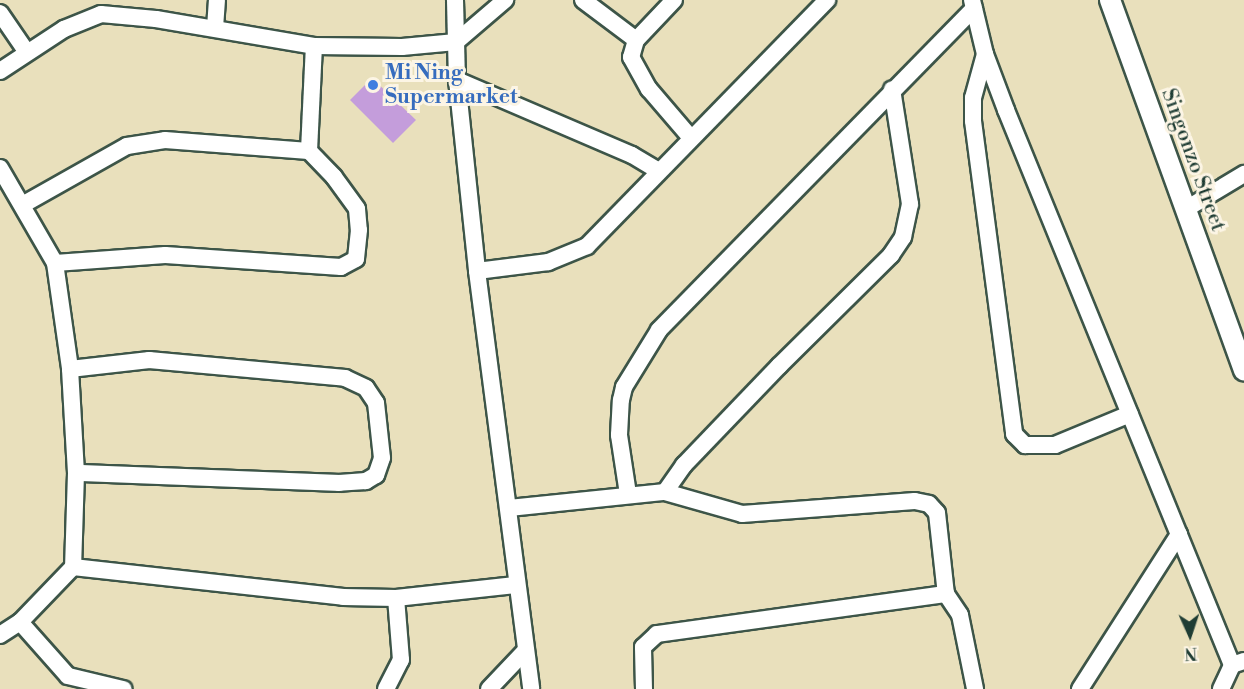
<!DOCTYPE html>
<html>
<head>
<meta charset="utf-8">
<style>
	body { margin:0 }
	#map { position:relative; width:1244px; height:689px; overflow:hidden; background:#e9e0bc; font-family:"Libre Bodoni",serif }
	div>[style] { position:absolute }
	.building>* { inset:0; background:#c49ddb }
	.roads { filter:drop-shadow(2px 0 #3d5548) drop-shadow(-2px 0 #3d5548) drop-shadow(0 2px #3d5548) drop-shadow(0 -2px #3d5548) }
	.minor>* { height:16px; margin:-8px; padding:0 8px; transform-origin:8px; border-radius:8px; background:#fff }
	.tertiary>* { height:20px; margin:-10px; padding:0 10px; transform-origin:10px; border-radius:10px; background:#fff }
	.dots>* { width:16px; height:16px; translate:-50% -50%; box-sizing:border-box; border:3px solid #fcf5e5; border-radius:50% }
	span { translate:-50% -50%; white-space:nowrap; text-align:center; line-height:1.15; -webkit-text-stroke:6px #fcf5e5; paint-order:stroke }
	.shop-label { font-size:21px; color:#366cbe; font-weight:700 }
	.left { translate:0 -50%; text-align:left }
	.street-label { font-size:21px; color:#1f3d34 }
	.north { position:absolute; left:1160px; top:605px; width:60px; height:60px; -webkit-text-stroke:4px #fcf5e5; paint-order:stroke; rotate:177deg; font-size:16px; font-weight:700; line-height:24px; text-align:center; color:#1f3d34 }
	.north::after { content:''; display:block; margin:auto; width:21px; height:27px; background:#1f3d34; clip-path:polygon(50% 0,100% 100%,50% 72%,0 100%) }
</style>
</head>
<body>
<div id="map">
	<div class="building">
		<i style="clip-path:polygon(372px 78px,416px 120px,393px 143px,350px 100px)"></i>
	</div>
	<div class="roads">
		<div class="minor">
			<i style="left:455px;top:0;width:80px;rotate:88.6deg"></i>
			<i style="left:457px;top:80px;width:192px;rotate:84deg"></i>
			<i style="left:477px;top:271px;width:421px;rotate:82.6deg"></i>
			<i style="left:583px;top:0;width:66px;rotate:37deg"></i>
			<i style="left:674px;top:0;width:55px;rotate:133.5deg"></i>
			<i style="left:636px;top:40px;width:18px;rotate:106deg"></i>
			<i style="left:631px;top:57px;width:37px;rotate:61deg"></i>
			<i style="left:649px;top:89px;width:65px;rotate:49.4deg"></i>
			<i style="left:972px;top:0;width:56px;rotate:76.5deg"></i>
			<i style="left:985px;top:54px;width:60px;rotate:69.4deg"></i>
			<i style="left:1006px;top:110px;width:599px;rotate:67.84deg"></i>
			<i style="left:0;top:13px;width:46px;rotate:55.6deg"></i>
			<i style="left:215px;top:28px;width:28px;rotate:-86deg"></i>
			<i style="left:985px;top:54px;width:46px;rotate:105.3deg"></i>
			<i style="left:973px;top:98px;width:23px;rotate:90deg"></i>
			<i style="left:973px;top:121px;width:316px;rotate:82.5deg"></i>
			<i style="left:1014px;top:434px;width:16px;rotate:45deg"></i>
			<i style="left:1025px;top:445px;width:30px"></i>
			<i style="left:1055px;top:445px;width:81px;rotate:-22.5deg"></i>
			<i style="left:0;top:71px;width:77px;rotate:-33.3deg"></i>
			<i style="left:64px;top:29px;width:40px;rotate:-22deg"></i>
			<i style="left:101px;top:14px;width:55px;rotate:5.2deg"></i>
			<i style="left:156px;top:19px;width:160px;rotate:9.7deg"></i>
			<i style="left:314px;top:46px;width:88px;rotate:0.7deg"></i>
			<i style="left:402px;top:47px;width:54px;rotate:-5.3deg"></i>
			<i style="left:456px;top:42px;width:65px;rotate:-40.6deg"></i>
			<i style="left:457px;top:80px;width:190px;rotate:23.2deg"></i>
			<i style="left:632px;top:155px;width:31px;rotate:31deg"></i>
			<i style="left:309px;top:151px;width:105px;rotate:-87.3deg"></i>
			<i style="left:0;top:168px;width:110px;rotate:59.9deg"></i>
			<i style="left:55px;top:263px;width:107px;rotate:81.9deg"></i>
			<i style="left:70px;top:369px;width:104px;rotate:86.7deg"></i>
			<i style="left:76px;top:473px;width:94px;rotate:91.8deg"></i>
			<i style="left:73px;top:567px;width:76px;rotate:133.9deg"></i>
			<i style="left:20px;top:622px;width:24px;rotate:147deg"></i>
			<i style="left:24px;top:204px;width:118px;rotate:-29.4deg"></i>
			<i style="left:127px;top:146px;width:38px;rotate:-9deg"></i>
			<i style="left:165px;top:140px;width:144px;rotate:4.4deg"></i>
			<i style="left:309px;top:151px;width:36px;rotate:46deg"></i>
			<i style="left:334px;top:177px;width:39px;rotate:54deg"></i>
			<i style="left:357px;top:209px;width:21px;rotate:85deg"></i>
			<i style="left:359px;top:230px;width:29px;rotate:96deg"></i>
			<i style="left:356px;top:259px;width:17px;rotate:152deg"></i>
			<i style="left:341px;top:267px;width:176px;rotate:-176.1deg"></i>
			<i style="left:165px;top:255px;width:110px;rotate:175.8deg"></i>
			<i style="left:1186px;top:209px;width:68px;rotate:-31.1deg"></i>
			<i style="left:477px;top:271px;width:72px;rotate:-7.2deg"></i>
			<i style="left:548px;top:262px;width:42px;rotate:-22.3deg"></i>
			<i style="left:587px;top:246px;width:344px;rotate:-45.7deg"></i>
			<i style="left:70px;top:369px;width:80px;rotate:-6.5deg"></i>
			<i style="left:149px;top:360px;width:197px;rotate:5.2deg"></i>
			<i style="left:345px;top:378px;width:23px;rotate:25deg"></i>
			<i style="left:366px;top:388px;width:18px;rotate:56deg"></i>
			<i style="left:376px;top:403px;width:55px;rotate:83.8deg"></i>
			<i style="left:382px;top:458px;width:18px;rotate:109deg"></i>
			<i style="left:376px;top:475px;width:12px;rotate:149deg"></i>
			<i style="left:366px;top:481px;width:27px;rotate:176deg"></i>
			<i style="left:339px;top:483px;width:263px;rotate:-177.8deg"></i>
			<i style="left:665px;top:492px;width:80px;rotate:15.9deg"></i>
			<i style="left:742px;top:514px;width:173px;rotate:-4.3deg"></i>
			<i style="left:915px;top:501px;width:14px;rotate:12deg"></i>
			<i style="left:929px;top:504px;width:12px;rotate:48deg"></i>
			<i style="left:937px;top:513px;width:81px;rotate:83.7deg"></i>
			<i style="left:946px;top:594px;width:25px;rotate:56deg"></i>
			<i style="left:960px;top:615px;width:76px;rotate:78.5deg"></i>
			<i style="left:628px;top:494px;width:60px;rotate:-98.7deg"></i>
			<i style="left:619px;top:435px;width:35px;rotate:-87deg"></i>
			<i style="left:621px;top:400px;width:13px;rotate:-77deg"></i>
			<i style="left:624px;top:387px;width:67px;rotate:-58.4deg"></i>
			<i style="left:659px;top:330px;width:450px;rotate:-45.6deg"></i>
			<i style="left:509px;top:508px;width:157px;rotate:-5.9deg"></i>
			<i style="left:665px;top:492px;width:33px;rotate:-55deg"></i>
			<i style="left:684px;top:465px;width:137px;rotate:-46.2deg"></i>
			<i style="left:779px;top:366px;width:158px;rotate:-44.7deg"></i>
			<i style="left:891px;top:255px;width:22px;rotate:-56deg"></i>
			<i style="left:903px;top:237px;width:34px;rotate:-78deg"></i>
			<i style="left:910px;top:204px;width:116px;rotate:-98.9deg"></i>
			<i style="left:73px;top:567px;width:272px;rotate:6.3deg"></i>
			<i style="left:343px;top:597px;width:53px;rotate:1.1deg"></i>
			<i style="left:396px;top:598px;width:120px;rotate:-6.2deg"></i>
			<i style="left:20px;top:622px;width:72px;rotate:48.4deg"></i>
			<i style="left:68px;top:676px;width:57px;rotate:13.3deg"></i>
			<i style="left:386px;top:689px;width:33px;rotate:-63deg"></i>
			<i style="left:401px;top:660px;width:62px;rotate:-94.6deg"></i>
			<i style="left:489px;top:689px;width:52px;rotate:-46.5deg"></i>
			<i style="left:644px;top:689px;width:42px;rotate:-91.4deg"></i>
			<i style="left:643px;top:647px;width:19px;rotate:-43deg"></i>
			<i style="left:657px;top:634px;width:292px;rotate:-7.9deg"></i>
			<i style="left:1080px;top:689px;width:184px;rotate:-57.4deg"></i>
			<i style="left:1221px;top:689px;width:26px;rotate:-65deg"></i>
			<i style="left:1232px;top:665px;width:13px;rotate:-18deg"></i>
		</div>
		<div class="tertiary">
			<i style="left:1110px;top:0;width:394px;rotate:70.1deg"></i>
		</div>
	</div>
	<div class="dots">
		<i style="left:373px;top:85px;background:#3f7fe0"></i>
	</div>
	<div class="shop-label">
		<span class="left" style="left:385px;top:85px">Mi Ning<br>Supermarket</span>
	</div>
	<div class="street-label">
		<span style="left:1193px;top:160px;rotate:70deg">Singonzo Street</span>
	</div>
	<div class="north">N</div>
</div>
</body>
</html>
